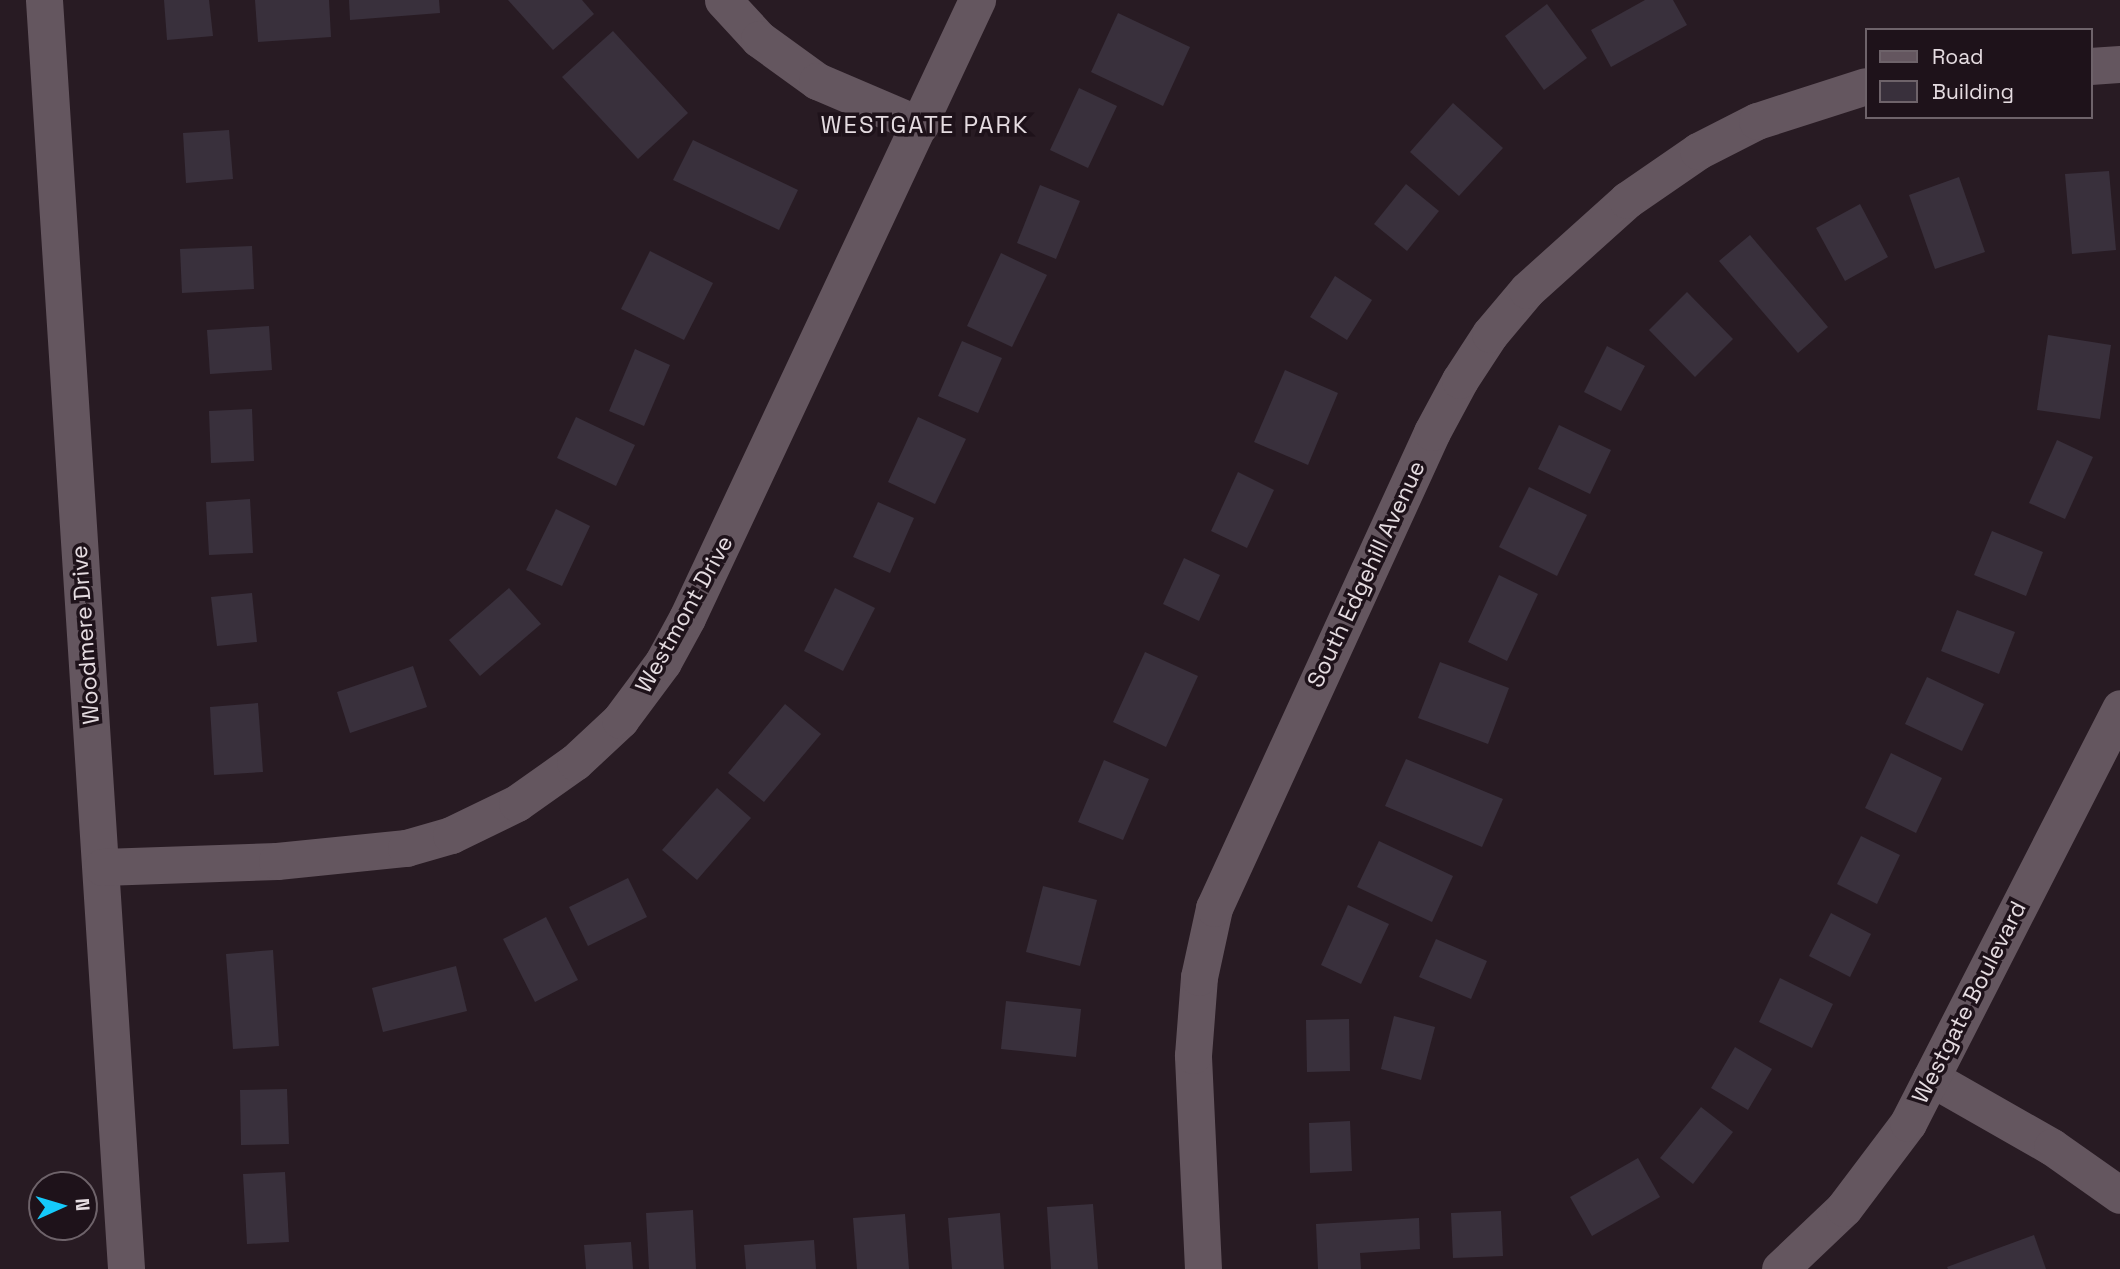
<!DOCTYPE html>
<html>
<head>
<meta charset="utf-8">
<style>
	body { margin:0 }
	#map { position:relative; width:2120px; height:1269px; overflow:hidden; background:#281b23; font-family:"Space Grotesk",sans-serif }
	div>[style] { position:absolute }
	.building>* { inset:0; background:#39303c }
	.minor>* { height:37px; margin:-18.5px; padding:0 18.5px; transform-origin:18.5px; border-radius:18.5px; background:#64565f }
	span { translate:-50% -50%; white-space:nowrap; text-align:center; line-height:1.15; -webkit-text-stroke:7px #1e121a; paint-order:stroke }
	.street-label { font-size:23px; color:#e5dce1 }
	.neighbourhood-label { font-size:24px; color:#e5dce1; letter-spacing:2px }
	.legend { position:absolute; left:1865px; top:28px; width:228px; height:91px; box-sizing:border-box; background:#1e121a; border:2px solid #6e636a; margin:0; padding:9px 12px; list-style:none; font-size:21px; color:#e5dce1 }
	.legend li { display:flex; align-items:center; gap:14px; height:35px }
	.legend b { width:35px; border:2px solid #6e636a }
	.north { position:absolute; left:28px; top:1171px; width:70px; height:70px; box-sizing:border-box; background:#1e121a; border:2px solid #6e636a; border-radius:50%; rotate:86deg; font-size:19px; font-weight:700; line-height:28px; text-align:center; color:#e5dce1 }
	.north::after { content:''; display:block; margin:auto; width:24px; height:32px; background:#15cafb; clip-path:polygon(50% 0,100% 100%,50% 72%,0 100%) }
</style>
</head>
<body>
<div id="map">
	<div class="building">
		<i style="clip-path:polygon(164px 0,209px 0,213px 36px,167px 40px)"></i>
		<i style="clip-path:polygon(255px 0,329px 0,331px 37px,258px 42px)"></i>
		<i style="clip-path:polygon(349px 0,439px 0,440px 13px,350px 20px)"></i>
		<i style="clip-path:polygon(508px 0,582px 0,594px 14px,553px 50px)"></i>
		<i style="clip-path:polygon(1645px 0,1673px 0,1687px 25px,1611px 67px,1591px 30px)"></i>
		<i style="clip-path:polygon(1547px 4px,1587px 58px,1544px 90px,1505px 36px)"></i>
		<i style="clip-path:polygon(1118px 13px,1190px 47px,1163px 106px,1091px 72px)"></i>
		<i style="clip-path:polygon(613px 31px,688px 113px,638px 159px,562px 77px)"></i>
		<i style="clip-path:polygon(1079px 88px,1117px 106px,1088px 168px,1050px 150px)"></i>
		<i style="clip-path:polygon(1453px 103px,1503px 148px,1459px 196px,1410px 152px)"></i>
		<i style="clip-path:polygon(229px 130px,233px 179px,186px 183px,183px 133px)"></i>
		<i style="clip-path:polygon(693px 140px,798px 190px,779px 230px,673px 180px)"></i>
		<i style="clip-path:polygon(2109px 171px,2116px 250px,2072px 254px,2065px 174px)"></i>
		<i style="clip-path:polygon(1959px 177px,1985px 252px,1935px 269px,1909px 195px)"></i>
		<i style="clip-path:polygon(1406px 184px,1439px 211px,1407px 251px,1374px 224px)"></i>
		<i style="clip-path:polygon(1040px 185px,1080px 201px,1056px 259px,1017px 243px)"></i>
		<i style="clip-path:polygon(1860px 204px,1888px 257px,1845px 281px,1816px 228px)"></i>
		<i style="clip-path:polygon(1750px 235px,1828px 327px,1798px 353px,1719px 261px)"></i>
		<i style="clip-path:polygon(252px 246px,254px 289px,182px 293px,180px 249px)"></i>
		<i style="clip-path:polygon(650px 251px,713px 283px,684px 340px,621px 309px)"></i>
		<i style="clip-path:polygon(1001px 253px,1047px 275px,1012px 347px,967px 326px)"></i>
		<i style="clip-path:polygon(1335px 276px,1372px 300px,1347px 340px,1310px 317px)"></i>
		<i style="clip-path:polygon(1687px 292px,1733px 339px,1695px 377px,1649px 330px)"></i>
		<i style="clip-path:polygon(269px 326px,272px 370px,210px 374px,207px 330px)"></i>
		<i style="clip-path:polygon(2048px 335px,2111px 345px,2100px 419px,2037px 410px)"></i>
		<i style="clip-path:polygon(962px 341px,1002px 358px,978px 413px,938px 396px)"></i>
		<i style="clip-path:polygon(1607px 346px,1645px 366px,1621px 411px,1584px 392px)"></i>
		<i style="clip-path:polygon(635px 349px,670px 365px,644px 426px,609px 411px)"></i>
		<i style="clip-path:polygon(1285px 370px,1338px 393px,1308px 465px,1254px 442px)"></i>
		<i style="clip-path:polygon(252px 409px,254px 461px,211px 463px,209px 411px)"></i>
		<i style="clip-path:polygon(576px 417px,635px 445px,616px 486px,557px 458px)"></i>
		<i style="clip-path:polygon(918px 417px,966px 439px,935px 504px,888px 482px)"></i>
		<i style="clip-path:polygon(1559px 425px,1611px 450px,1590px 494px,1538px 469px)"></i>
		<i style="clip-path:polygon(2057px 440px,2093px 457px,2065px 519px,2029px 503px)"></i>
		<i style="clip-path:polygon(1238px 472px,1274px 490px,1247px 548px,1211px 531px)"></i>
		<i style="clip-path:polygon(1529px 487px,1587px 515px,1557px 576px,1499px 547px)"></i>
		<i style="clip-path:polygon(250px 499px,253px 553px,209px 555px,206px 502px)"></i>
		<i style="clip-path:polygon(878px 502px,914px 518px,890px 573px,853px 557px)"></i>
		<i style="clip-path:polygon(556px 509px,590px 526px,562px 586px,526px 570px)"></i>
		<i style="clip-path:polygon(1992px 531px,2043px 552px,2026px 596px,1974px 575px)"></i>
		<i style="clip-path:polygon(1184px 558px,1220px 575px,1199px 621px,1163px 604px)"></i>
		<i style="clip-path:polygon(1499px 575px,1538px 594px,1507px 661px,1468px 642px)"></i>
		<i style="clip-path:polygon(509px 588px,541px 624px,480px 676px,449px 640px)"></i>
		<i style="clip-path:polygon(835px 588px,875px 608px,843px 671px,804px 651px)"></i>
		<i style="clip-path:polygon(252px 593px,257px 642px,217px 646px,211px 597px)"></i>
		<i style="clip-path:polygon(1957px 610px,2015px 632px,1999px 674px,1941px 651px)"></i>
		<i style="clip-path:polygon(1145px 652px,1198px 676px,1166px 747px,1113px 722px)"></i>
		<i style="clip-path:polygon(1440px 662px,1509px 688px,1488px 744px,1418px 718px)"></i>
		<i style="clip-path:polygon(413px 666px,427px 707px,350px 733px,337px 692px)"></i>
		<i style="clip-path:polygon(1927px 677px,1984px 704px,1962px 751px,1905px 724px)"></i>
		<i style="clip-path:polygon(258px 703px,263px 772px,214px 775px,210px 707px)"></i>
		<i style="clip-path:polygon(785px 704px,821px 734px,764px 802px,728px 773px)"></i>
		<i style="clip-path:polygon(1891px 753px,1942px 778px,1916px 833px,1865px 808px)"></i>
		<i style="clip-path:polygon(1406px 759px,1503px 799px,1482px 847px,1385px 806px)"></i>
		<i style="clip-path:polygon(1104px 760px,1149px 779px,1123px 840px,1078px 822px)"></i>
		<i style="clip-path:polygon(717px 788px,751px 818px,697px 880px,662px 850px)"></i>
		<i style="clip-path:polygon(1861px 836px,1900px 855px,1877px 904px,1837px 884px)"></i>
		<i style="clip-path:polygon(1379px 841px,1453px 876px,1432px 922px,1357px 887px)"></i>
		<i style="clip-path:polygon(628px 878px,647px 917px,588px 946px,569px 907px)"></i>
		<i style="clip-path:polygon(1043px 886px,1097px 900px,1080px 966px,1026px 952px)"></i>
		<i style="clip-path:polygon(1348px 905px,1389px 924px,1361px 984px,1321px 965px)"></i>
		<i style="clip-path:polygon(1831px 913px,1871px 934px,1850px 977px,1809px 956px)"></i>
		<i style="clip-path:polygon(546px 917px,578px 980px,535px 1002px,503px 939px)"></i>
		<i style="clip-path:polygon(1436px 939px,1487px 961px,1471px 999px,1419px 977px)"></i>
		<i style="clip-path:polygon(273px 950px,279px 1046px,233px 1049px,226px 954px)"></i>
		<i style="clip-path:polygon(456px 966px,467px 1011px,383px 1032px,372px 988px)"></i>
		<i style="clip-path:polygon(1780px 978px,1833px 1004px,1812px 1048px,1759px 1022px)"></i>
		<i style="clip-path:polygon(1006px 1001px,1081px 1009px,1076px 1057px,1001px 1049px)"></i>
		<i style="clip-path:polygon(1394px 1016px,1435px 1027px,1421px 1080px,1381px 1069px)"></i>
		<i style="clip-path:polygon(1349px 1019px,1350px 1071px,1307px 1072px,1306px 1020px)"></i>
		<i style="clip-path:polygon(1735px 1047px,1772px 1069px,1748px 1110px,1711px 1088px)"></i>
		<i style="clip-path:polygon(287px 1089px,289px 1144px,241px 1145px,240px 1090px)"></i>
		<i style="clip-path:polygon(1701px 1107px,1733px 1132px,1693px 1184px,1660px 1158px)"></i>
		<i style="clip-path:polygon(1350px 1121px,1352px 1171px,1310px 1173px,1309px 1123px)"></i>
		<i style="clip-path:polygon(1638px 1158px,1660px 1197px,1592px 1236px,1570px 1197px)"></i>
		<i style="clip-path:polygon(285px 1172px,289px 1242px,247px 1244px,243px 1174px)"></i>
		<i style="clip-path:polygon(1093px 1204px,1098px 1269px,1051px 1269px,1047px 1207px)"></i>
		<i style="clip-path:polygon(693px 1210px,696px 1269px,649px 1269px,646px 1213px)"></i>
		<i style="clip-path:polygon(1501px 1211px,1503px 1256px,1453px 1258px,1451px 1213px)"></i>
		<i style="clip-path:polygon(1000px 1213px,1004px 1269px,952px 1269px,948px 1218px)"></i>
		<i style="clip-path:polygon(905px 1214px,909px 1269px,857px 1269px,853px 1218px)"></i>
		<i style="clip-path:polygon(1419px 1218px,1420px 1249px,1360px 1253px,1361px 1269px,1318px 1269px,1316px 1224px)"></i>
		<i style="clip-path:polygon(2034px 1235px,2046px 1269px,1948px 1269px,1947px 1267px)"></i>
		<i style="clip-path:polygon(814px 1240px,816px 1269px,746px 1269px,744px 1245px)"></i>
		<i style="clip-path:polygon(631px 1242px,633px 1269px,586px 1269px,584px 1245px)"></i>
	</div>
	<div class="minor">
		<i style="left:44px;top:0;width:1272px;rotate:86.3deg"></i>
		<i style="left:723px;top:0;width:53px;rotate:47.3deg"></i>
		<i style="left:759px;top:39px;width:72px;rotate:35.9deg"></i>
		<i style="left:817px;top:81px;width:112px;rotate:23.1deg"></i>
		<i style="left:2090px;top:66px;width:30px;rotate:-4deg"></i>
		<i style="left:102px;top:867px;width:175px;rotate:-2deg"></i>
		<i style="left:277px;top:861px;width:130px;rotate:-5.8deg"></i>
		<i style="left:406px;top:848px;width:47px;rotate:-16.1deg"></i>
		<i style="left:451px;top:835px;width:73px;rotate:-25.9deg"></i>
		<i style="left:517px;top:803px;width:71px;rotate:-35.3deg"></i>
		<i style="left:575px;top:762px;width:62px;rotate:-43deg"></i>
		<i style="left:620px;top:720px;width:72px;rotate:-53.4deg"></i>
		<i style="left:663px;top:662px;width:50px;rotate:-61.4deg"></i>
		<i style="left:687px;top:618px;width:683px;rotate:-64.86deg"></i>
		<i style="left:1931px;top:1078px;width:139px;rotate:29.7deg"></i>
		<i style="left:2052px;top:1147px;width:83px;rotate:35.2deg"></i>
		<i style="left:1203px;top:1269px;width:214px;rotate:-92.7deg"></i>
		<i style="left:1193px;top:1055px;width:78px;rotate:-85.6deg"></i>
		<i style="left:1199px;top:977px;width:71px;rotate:-77.7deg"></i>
		<i style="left:1214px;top:908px;width:524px;rotate:-65.39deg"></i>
		<i style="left:1432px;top:432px;width:59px;rotate:-61.7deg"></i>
		<i style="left:1460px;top:380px;width:55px;rotate:-56.9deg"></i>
		<i style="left:1490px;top:334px;width:57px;rotate:-49.9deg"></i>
		<i style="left:1527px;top:290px;width:135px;rotate:-42deg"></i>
		<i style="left:1627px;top:200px;width:86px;rotate:-34.6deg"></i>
		<i style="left:1698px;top:151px;width:66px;rotate:-27deg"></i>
		<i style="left:1757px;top:121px;width:114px;rotate:-17.8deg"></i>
		<i style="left:1780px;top:1269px;width:88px;rotate:-43.6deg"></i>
		<i style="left:1844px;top:1208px;width:106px;rotate:-53deg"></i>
		<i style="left:1908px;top:1123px;width:466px;rotate:-62.9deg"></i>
	</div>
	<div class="street-label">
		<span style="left:1366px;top:574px;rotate:-65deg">South Edgehill Avenue</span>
		<span style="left:684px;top:614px;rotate:-61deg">Westmont Drive</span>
		<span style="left:85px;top:635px;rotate:-94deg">Woodmere Drive</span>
		<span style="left:1969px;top:1002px;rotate:-63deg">Westgate Boulevard</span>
	</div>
	<div class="neighbourhood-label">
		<span style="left:925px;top:125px">WESTGATE PARK</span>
	</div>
	<ul class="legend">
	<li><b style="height:9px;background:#64565f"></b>Road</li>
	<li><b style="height:19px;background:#39303c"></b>Building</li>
	</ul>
	<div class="north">N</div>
</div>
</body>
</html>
